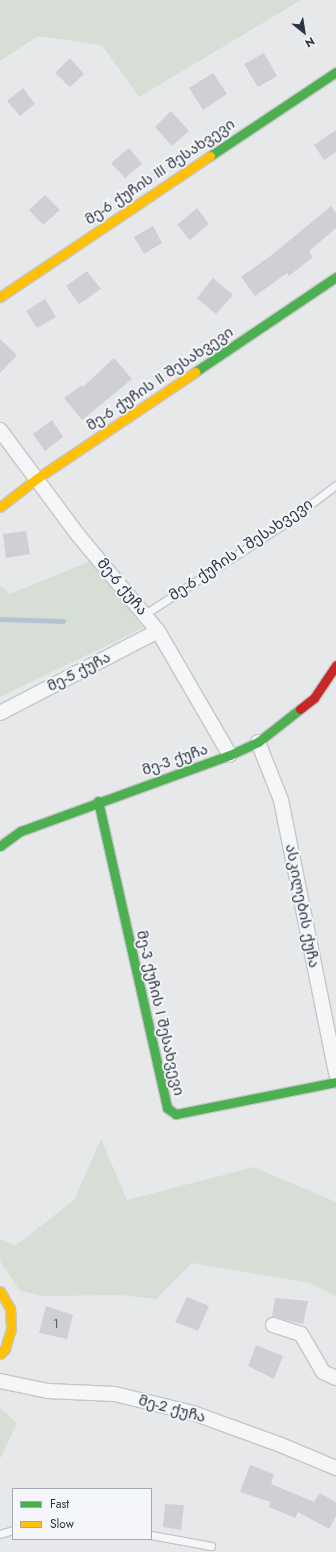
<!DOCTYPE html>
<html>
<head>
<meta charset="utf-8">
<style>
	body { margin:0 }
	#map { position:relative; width:336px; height:1552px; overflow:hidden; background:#e6e8ea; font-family:Jost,"Noto Sans Georgian",sans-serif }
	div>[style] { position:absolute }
	.green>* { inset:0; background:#d6ded6 }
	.stream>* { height:5px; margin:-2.5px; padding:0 2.5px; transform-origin:2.5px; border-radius:2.5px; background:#b4c4d5 }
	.building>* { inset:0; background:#ced0d3 }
	.roads { filter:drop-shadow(1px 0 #c4c6c8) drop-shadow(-1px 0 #c4c6c8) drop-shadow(0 1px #c4c6c8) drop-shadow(0 -1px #c4c6c8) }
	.lane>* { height:7px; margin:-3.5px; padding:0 3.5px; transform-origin:3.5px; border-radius:3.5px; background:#f5f6f7 }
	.street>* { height:14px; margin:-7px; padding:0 7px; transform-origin:7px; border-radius:7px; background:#f5f6f7 }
	.fast>* { height:9px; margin:-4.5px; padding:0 4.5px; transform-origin:4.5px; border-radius:4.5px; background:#4caf50 }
	.slow>* { height:9px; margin:-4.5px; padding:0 4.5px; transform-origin:4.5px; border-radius:4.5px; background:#ffc107 }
	.jam>* { height:9px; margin:-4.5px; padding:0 4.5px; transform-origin:4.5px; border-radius:4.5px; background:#c62828 }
	span { translate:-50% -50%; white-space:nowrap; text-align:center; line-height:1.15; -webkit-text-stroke:4px #f4f6f9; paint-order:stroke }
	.number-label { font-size:13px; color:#545c69 }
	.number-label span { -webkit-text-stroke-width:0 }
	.street-label { font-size:15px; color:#2b3445 }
	.legend { position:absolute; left:12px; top:1488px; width:140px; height:52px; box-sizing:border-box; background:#f4f6f9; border:1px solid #a4a8b1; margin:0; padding:5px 7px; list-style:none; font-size:12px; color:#2b3445 }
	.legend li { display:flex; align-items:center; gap:8px; height:20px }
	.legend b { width:20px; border:1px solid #a4a8b1 }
	.north { position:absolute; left:284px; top:12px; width:40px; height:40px; -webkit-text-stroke:3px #f4f6f9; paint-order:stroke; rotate:150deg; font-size:11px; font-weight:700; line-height:16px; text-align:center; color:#2b3445 }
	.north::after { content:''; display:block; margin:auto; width:14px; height:18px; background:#2b3445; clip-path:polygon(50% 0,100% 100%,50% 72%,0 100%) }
</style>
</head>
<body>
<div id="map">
	<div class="green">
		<i style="clip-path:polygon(0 0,301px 0,139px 97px,102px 45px,38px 36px,0 61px)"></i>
		<i style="clip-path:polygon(93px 560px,143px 628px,0 697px,0 585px,10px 594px)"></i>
		<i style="clip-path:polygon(101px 1139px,127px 1200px,254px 1167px,336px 1202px,336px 1296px,310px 1283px,192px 1263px,156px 1299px,120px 1295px,44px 1296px,20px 1291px,0 1261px,0 1239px,15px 1246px,74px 1200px)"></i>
		<i style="clip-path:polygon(0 1408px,17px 1423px,0 1459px)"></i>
	</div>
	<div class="stream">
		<i style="left:0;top:619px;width:63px;rotate:1.8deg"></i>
	</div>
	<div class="building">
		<i style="clip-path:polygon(264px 53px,277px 76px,258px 87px,244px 64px)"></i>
		<i style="clip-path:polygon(70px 58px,84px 74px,70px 87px,55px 73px)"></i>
		<i style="clip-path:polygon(213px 73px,227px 94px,203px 110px,189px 88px)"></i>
		<i style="clip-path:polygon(23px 88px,35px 104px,20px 116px,7px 101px)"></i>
		<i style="clip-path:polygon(171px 111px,189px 131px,172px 146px,155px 127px)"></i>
		<i style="clip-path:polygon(336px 130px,336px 152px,324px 160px,314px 145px)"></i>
		<i style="clip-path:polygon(129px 148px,142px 164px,125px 178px,111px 163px)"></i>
		<i style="clip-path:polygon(45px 195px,60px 210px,43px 225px,29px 210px)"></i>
		<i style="clip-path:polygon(331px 206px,336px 213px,336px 228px,309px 251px,313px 257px,289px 276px,287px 273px,255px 296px,241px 277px,273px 254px)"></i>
		<i style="clip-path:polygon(197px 208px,209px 224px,190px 240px,177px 225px)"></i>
		<i style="clip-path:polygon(153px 226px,162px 243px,144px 254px,134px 237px)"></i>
		<i style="clip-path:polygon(87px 271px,101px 289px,79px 304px,66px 286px)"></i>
		<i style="clip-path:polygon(213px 278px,233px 295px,216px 314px,197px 298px)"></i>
		<i style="clip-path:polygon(45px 299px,56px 317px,37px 328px,26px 311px)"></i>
		<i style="clip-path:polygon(0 339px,17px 355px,0 373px)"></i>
		<i style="clip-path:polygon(114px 358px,132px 379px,82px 420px,64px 398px,82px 385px,83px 387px)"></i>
		<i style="clip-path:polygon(52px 420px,63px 437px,45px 451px,33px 434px)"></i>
		<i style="clip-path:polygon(26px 531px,30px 554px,6px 558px,3px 534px)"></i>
		<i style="clip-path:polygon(187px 1297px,209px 1306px,198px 1331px,175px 1322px)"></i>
		<i style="clip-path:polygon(275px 1298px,308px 1301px,303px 1324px,272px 1317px)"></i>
		<i style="clip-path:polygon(46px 1306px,73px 1315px,67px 1339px,39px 1333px)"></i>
		<i style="clip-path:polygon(256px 1345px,283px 1356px,274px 1379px,248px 1366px)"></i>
		<i style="clip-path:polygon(250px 1465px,274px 1474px,271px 1484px,314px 1502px,320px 1493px,336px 1502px,336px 1516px,329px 1529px,298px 1512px,295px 1518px,269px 1507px,271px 1502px,240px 1492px)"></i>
		<i style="clip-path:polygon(165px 1504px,184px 1505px,181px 1530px,163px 1527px)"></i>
	</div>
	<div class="roads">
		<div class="lane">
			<i style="left:145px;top:614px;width:169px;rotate:-32.9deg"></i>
			<i style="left:287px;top:522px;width:61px;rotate:-37.1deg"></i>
			<i style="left:0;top:1534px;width:14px;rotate:-17deg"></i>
			<i style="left:151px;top:1535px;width:61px;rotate:10.4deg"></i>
		</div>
		<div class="street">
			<i style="left:0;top:430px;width:131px;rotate:53.4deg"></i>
			<i style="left:78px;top:535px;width:125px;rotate:50.2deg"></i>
			<i style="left:158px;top:631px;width:143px;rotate:59.9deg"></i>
			<i style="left:0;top:713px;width:178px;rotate:-27.4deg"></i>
			<i style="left:258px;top:742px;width:62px;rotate:68.4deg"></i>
			<i style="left:281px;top:800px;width:279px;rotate:78.6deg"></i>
			<i style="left:273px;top:1325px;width:29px;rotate:18deg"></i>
			<i style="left:301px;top:1334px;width:44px;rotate:59.9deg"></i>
			<i style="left:323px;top:1372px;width:14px;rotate:25deg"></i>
			<i style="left:0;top:1381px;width:49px;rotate:11.8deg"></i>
			<i style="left:48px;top:1391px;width:67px;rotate:2.6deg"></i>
			<i style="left:115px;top:1394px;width:80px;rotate:13.7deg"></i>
			<i style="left:193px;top:1413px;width:94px;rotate:20deg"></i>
			<i style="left:281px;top:1445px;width:60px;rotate:22.7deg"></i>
		</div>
		<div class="fast">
			<i style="left:210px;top:156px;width:151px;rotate:-33.7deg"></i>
			<i style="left:195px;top:372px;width:170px;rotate:-34deg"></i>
			<i style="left:98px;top:801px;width:315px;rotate:77.3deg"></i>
			<i style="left:167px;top:1108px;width:11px;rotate:34deg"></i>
			<i style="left:176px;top:1114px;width:163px;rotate:-11.3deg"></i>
			<i style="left:0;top:846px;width:26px;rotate:-36deg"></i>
			<i style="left:21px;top:831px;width:222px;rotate:-20deg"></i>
			<i style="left:230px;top:755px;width:31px;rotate:-25deg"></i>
			<i style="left:258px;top:742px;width:53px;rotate:-38.2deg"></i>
		</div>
		<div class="slow">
			<i style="left:0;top:297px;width:253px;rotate:-33.9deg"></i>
			<i style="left:0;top:507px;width:46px;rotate:-37.9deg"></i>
			<i style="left:36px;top:479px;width:192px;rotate:-33.9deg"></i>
			<i style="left:0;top:1291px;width:20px;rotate:60deg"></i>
			<i style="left:10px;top:1308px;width:21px;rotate:87deg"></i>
			<i style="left:11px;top:1329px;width:21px;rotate:107deg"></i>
			<i style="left:5px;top:1349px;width:7px;rotate:135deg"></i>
		</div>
		<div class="jam">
			<i style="left:300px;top:709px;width:18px;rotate:-38deg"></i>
			<i style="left:314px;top:698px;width:40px;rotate:-56deg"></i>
		</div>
	</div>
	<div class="number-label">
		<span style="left:56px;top:1324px">1</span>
	</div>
	<div class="street-label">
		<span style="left:160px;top:172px;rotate:-34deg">მე-6 ქუჩის III შესახვევი</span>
		<span style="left:160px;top:379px;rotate:-34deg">მე-6 ქუჩის II შესახვევი</span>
		<span style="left:241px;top:550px;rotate:-34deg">მე-6 ქუჩის I შესახვევი</span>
		<span style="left:122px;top:587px;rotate:50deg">მე-6 ქუჩა</span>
		<span style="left:79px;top:672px;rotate:-27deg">მე-5 ქუჩა</span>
		<span style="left:175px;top:760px;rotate:-19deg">მე-3 ქუჩა</span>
		<span style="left:302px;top:906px;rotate:79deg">ასკილების ქუჩა</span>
		<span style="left:160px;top:1013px;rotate:77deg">მე-3 ქუჩის I შესახვევი</span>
		<span style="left:172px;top:1409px;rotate:15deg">მე-2 ქუჩა</span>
	</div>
	<ul class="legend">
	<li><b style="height:5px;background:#4caf50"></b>Fast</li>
	<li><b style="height:5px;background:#ffc107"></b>Slow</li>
	</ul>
	<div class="north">N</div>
</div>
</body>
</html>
